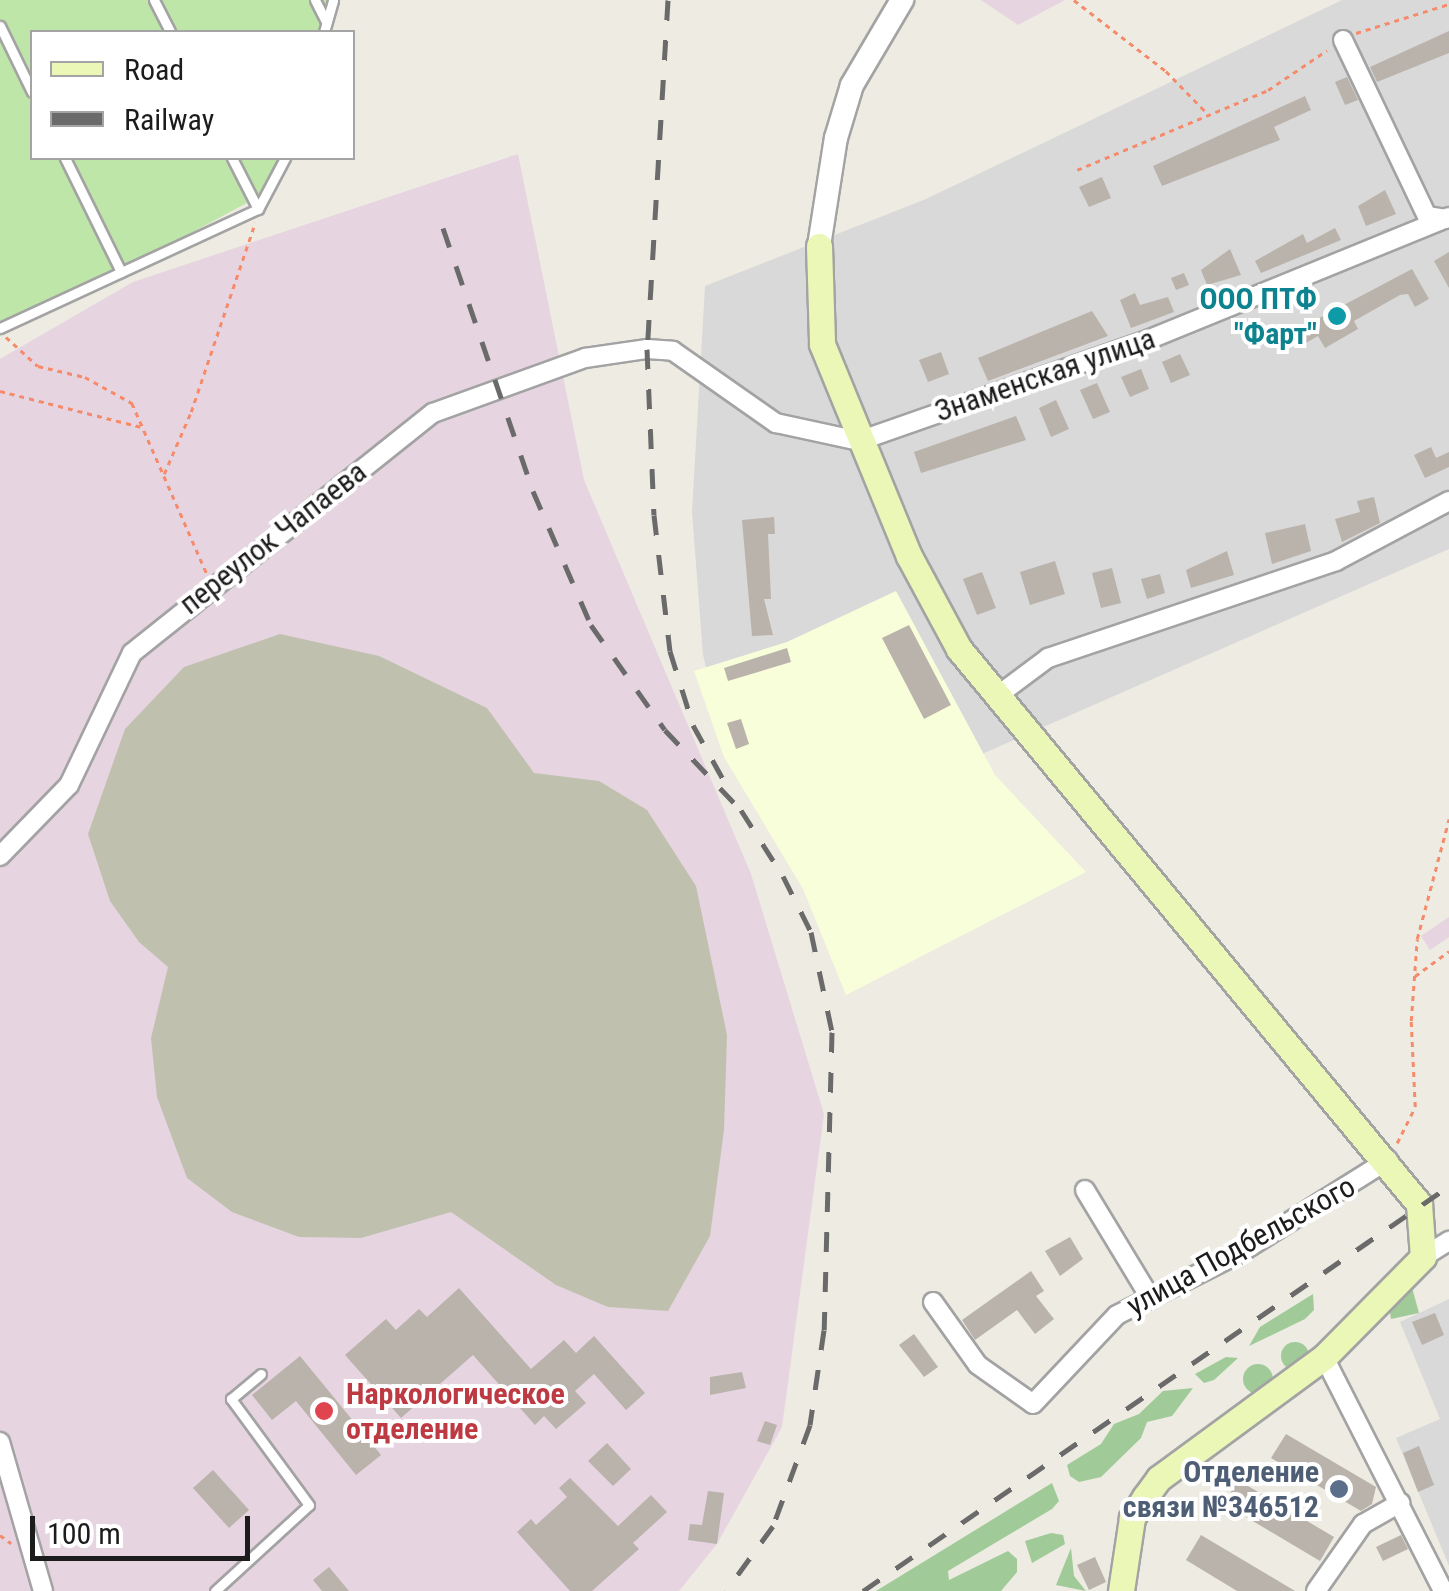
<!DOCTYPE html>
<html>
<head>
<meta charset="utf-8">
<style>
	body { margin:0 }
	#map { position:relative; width:1449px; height:1591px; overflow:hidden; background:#edebe2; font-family:"Roboto Condensed",sans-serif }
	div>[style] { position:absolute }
	.residential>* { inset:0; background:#dad9d9 }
	.industrial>* { inset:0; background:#e6d4e0 }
	.education>* { inset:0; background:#f9feda }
	.construction>* { inset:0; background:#bfc1ae }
	.grass>* { inset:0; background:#bfe6a9 }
	.forest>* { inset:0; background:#a0cb98 }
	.round { border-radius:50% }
	.building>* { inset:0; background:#b9b3ab }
	.path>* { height:2.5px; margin-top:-1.25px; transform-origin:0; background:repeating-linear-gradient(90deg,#f58b6b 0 5px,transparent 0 10px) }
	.roads { filter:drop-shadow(2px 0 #a3a3a3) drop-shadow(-2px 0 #a3a3a3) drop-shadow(0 2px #a3a3a3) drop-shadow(0 -2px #a3a3a3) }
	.service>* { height:9px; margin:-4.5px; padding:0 4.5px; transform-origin:4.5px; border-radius:4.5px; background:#fff }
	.minor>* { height:18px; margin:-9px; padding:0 9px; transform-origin:9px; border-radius:9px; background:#fff }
	.tertiary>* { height:22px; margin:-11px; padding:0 11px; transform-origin:11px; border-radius:11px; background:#fff }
	.secondary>* { height:25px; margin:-12.5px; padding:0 12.5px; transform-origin:12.5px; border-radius:12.5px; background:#ebf7b6 }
	.rail>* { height:5px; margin-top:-2.5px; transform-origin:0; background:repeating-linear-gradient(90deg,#6a6a6a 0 20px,transparent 0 40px) }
	.dots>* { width:28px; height:28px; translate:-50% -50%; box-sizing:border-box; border:5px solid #fff; border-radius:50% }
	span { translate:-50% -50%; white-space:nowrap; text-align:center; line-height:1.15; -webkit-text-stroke:8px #fff; paint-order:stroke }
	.culture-label { font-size:30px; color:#0d838f; font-weight:700 }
	.right { translate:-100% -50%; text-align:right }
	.street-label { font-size:30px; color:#1c1c1c }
	.health-label { font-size:30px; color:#be3a42; font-weight:700 }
	.left { translate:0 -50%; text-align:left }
	.service-label { font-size:30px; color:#4e5e75; font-weight:700 }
	.legend { position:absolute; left:30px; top:30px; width:325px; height:130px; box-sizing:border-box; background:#fff; border:2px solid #a4a4a4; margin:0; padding:12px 18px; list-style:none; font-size:30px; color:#1c1c1c }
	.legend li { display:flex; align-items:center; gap:20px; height:50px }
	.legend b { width:50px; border:2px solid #a4a4a4 }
	.scale { position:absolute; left:30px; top:1516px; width:220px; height:45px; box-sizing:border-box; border:5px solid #1c1c1c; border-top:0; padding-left:12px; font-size:30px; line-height:35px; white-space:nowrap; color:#1c1c1c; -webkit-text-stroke:8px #fff; paint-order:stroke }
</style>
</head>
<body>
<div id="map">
	<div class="residential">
		<i style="clip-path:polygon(1342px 0,1449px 0,1449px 549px,786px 840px,728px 755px,703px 655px,692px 512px,705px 286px,926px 199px)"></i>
		<i style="clip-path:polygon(1449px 1299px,1449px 1566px,1396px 1438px,1440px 1419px,1400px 1322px)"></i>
	</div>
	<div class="industrial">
		<i style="clip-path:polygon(981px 0,1065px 0,1018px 25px)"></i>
		<i style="clip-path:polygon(518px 154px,584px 480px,751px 874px,824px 1114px,782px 1427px,717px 1544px,679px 1591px,0 1591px,0 359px,133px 282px)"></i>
		<i style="clip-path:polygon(1449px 917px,1449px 937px,1430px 950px,1421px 936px)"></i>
	</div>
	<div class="education">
		<i style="clip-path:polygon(896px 591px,995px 775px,1086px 872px,846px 995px,803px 889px,724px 757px,694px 671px,787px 642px)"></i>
	</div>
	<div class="construction">
		<i style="clip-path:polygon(280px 634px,379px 656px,487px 708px,534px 773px,599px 781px,647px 810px,696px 886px,727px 1035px,724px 1130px,710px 1236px,668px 1311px,608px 1307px,556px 1285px,451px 1212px,361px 1238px,299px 1237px,232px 1212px,187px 1178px,157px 1097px,151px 1038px,168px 967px,139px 942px,110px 901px,88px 834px,125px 729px,184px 667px)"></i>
	</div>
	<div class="grass">
		<i style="clip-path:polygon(0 0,328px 0,318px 32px,32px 32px,32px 158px,278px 158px,267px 192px,0 336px)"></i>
	</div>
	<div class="forest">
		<i style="clip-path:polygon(1411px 1284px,1419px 1313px,1391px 1319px,1389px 1306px)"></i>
		<i style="clip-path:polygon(1313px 1294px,1314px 1310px,1305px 1319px,1249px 1346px,1260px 1327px)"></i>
		<i class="round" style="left:1281px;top:1342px;width:28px;height:28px"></i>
		<i style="clip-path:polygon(1226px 1357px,1238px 1358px,1214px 1380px,1204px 1383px,1195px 1374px)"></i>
		<i class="round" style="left:1243px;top:1364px;width:30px;height:30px"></i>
		<i style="clip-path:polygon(1193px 1388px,1172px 1416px,1147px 1422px,1141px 1438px,1101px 1477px,1079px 1482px,1070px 1476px,1067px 1465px,1101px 1444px,1114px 1424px,1139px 1414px,1163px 1391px)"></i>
		<i style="clip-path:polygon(1052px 1483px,1059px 1501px,1052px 1509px,948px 1571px,949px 1580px,1008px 1551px,1017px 1559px,1017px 1572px,1001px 1591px,876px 1591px)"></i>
		<i style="clip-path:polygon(1051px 1533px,1063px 1535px,1065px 1544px,1032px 1563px,1025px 1541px)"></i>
		<i style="clip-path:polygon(1071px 1548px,1074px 1576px,1086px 1591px,1056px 1585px)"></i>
	</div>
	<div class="building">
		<i style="clip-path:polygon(1449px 31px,1449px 53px,1377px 82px,1370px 67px)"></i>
		<i style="clip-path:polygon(1347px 77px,1358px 100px,1345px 105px,1335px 82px)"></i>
		<i style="clip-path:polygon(1305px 96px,1311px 110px,1274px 127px,1280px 140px,1162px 186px,1153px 166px)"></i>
		<i style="clip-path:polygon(1102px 177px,1111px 198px,1089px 207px,1079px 187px)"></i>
		<i style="clip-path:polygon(1385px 190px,1396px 214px,1366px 226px,1358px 206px)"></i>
		<i style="clip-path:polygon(1335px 228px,1341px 240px,1261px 273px,1255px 261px,1303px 234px,1307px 243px)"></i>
		<i style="clip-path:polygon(1230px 249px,1241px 275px,1207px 285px,1201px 270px)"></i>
		<i style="clip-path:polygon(1449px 252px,1449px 288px,1434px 261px)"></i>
		<i style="clip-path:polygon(1412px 269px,1429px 299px,1415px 307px,1408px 294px,1400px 295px,1354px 321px,1358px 329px,1325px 348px,1318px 336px,1297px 348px,1289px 334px)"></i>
		<i style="clip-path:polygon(1184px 273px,1189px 285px,1176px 290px,1171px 278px)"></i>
		<i style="clip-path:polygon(1135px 293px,1140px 305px,1168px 297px,1174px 312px,1131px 328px,1120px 300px)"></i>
		<i style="clip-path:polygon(1092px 311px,1108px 336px,988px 381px,978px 358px)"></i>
		<i style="clip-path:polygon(941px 352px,949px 374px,928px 382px,919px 360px)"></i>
		<i style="clip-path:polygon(1180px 354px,1190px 375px,1171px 383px,1162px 362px)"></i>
		<i style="clip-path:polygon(1141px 369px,1149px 389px,1130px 397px,1121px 377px)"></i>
		<i style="clip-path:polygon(1097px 383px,1110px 412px,1093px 419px,1080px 390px)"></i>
		<i style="clip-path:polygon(1056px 400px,1069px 429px,1051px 437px,1039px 408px)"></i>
		<i style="clip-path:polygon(1016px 416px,1026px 440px,921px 473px,914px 452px)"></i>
		<i style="clip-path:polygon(1431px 447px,1436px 458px,1449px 452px,1449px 467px,1425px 478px,1414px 455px)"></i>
		<i style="clip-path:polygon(1374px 497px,1380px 523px,1342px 542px,1335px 519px,1360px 512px,1357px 501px)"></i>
		<i style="clip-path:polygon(774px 517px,775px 534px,768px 534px,771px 599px,764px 599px,773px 635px,752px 636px,742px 520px)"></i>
		<i style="clip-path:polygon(1305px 524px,1311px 551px,1272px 564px,1265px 533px)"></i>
		<i style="clip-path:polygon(1227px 551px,1234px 575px,1191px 588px,1186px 570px)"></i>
		<i style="clip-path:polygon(1055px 561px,1065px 594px,1030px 605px,1020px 572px)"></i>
		<i style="clip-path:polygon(1112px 568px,1121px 603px,1101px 608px,1092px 573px)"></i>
		<i style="clip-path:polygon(982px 572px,996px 608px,977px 615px,963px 579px)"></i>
		<i style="clip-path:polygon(1160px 574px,1165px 593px,1147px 599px,1141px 579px)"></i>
		<i style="clip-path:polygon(909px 625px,951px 705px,924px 719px,882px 638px)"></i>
		<i style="clip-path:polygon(787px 648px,791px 662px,728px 681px,724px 668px)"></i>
		<i style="clip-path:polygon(741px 719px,749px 744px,736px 749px,727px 723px)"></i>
		<i style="clip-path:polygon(1070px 1237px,1083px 1259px,1060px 1276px,1045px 1251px)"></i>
		<i style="clip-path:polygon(1031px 1271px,1044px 1291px,1036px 1296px,1054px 1319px,1035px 1334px,1017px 1310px,975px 1340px,962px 1320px)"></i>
		<i style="clip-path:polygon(459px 1288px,531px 1369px,564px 1340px,576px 1353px,594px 1336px,645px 1393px,626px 1410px,594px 1374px,575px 1391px,586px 1403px,556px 1429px,544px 1416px,535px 1425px,473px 1355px,401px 1418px,345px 1355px,386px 1319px,396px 1330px,419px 1309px,427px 1317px)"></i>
		<i style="clip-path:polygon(1435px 1313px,1444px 1335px,1422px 1345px,1412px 1322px)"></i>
		<i style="clip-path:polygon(914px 1334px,938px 1367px,924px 1377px,899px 1345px)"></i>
		<i style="clip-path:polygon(300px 1356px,381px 1455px,356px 1475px,296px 1401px,272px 1420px,252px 1395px)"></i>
		<i style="clip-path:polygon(742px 1372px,746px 1388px,710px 1395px,710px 1377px)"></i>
		<i style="clip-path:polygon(765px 1421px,777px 1425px,770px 1445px,757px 1441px)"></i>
		<i style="clip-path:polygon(1286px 1434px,1376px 1487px,1372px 1504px,1361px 1511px,1271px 1458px)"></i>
		<i style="clip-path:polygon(607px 1443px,631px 1469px,613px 1486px,588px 1461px)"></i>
		<i style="clip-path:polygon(1419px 1446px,1434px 1485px,1418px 1492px,1403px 1453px)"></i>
		<i style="clip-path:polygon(213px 1470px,249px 1510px,229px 1528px,193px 1488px)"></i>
		<i style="clip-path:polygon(570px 1478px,618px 1526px,651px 1495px,667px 1512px,633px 1543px,639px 1549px,592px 1591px,570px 1591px,517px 1532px,531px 1519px,536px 1525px,567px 1497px,559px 1488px)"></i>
		<i style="clip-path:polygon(1238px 1480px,1334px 1537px,1320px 1561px,1224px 1504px)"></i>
		<i style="clip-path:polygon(708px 1491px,724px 1493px,717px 1544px,688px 1540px,690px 1524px,702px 1525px)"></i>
		<i style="clip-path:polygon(1201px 1535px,1295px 1591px,1237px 1591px,1186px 1560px)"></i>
		<i style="clip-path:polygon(1401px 1535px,1408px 1549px,1383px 1561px,1376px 1547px)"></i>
		<i style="clip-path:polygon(1095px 1557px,1106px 1582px,1089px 1590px,1077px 1565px)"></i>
		<i style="clip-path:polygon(329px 1567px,349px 1591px,322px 1591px,313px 1580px)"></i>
	</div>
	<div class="path">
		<i style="left:1074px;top:0;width:116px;rotate:37.7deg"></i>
		<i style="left:1166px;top:71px;width:57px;rotate:45.7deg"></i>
		<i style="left:1356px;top:33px;width:97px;rotate:-17.3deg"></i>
		<i style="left:1077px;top:170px;width:207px;rotate:-22.7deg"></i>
		<i style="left:1268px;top:90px;width:71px;rotate:-34.1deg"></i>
		<i style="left:6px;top:337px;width:43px;rotate:42.2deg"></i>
		<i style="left:38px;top:366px;width:48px;rotate:13.2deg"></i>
		<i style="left:85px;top:377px;width:54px;rotate:29deg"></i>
		<i style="left:132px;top:403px;width:187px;rotate:66.3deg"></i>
		<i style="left:0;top:391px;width:146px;rotate:14.3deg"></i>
		<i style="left:164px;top:474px;width:68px;rotate:-66.5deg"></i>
		<i style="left:191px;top:412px;width:200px;rotate:-71.3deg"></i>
		<i style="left:1415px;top:976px;width:42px;rotate:-36.3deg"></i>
		<i style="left:1397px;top:1143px;width:40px;rotate:-63.4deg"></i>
		<i style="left:1415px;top:1107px;width:86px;rotate:-92.7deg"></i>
		<i style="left:1411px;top:1021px;width:82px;rotate:-85.8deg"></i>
		<i style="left:1417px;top:939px;width:124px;rotate:-75.1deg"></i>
		<i style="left:0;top:1535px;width:14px;rotate:36deg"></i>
	</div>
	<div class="roads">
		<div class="service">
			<i style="left:154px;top:0;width:36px;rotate:63deg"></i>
			<i style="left:315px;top:0;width:25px;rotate:63deg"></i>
			<i style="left:0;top:26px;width:73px;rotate:64.1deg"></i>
			<i style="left:324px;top:32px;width:33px;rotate:-74deg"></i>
			<i style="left:65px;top:158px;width:127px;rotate:63.8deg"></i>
			<i style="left:232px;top:158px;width:57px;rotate:63deg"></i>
			<i style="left:0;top:328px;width:284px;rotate:-24.8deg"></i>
			<i style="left:258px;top:209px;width:58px;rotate:-62.1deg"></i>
			<i style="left:215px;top:1591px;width:127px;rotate:-42.5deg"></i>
			<i style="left:309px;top:1505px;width:132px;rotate:-126.3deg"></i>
			<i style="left:231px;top:1399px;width:39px;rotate:-40deg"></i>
		</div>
		<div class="minor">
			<i style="left:1343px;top:40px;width:195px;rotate:64.5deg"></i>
			<i style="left:1427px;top:216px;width:19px;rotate:9deg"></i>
			<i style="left:997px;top:696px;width:64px;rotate:-36.7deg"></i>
			<i style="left:1048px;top:658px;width:304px;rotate:-18.6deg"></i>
			<i style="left:1336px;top:561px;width:128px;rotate:-28deg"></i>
			<i style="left:0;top:856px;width:99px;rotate:-45.8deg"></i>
			<i style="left:69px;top:785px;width:146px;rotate:-64.5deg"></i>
			<i style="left:132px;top:653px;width:385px;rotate:-38.6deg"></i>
			<i style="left:433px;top:413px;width:162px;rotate:-19.9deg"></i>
			<i style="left:585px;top:358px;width:63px;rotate:-8.3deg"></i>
			<i style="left:647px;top:349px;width:26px;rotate:4deg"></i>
			<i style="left:673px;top:351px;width:126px;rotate:35deg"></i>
			<i style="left:776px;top:423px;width:85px;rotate:12.2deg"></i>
			<i style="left:859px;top:441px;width:308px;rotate:-19.3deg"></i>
			<i style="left:1150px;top:339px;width:323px;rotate:-22.2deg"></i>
			<i style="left:1085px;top:1190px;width:127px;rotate:58.8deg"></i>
			<i style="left:1423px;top:1257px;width:31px;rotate:-32deg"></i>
			<i style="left:933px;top:1302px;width:77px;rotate:54.5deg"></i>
			<i style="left:978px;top:1365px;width:67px;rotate:35.3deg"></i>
			<i style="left:1033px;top:1404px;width:122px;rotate:-46.7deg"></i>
			<i style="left:1117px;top:1315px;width:136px;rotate:-26.8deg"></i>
			<i style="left:1238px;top:1254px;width:177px;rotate:-32.1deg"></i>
			<i style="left:1324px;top:1357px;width:263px;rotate:63deg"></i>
			<i style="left:0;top:1442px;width:155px;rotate:73.9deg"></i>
			<i style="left:1316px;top:1591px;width:82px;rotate:-55deg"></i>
			<i style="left:1363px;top:1524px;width:43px;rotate:-29.6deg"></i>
		</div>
		<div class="tertiary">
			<i style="left:819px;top:246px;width:109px;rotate:-81.1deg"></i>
			<i style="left:836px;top:138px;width:55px;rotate:-73.2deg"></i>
			<i style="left:852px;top:85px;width:99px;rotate:-59.5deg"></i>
		</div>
		<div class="secondary">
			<i style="left:819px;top:246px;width:98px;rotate:88.2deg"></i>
			<i style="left:822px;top:344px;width:229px;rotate:67.7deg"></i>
			<i style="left:909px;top:556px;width:106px;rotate:61.7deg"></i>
			<i style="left:959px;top:649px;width:721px;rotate:50.35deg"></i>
			<i style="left:1419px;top:1204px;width:53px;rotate:85.7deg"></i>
			<i style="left:1423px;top:1257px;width:141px;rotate:134.7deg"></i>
			<i style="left:1324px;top:1357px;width:205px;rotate:143.7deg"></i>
			<i style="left:1159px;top:1478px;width:24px;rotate:126deg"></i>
			<i style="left:1145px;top:1497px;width:25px;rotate:122deg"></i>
			<i style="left:1132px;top:1518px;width:74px;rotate:98.6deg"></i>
		</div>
	</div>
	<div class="rail">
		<i style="left:668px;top:0;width:350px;rotate:93.4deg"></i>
		<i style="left:647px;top:349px;width:166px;rotate:87.6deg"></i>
		<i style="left:654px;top:515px;width:137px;rotate:83.3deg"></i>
		<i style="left:670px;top:651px;width:77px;rotate:72.7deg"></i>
		<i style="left:693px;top:725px;width:62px;rotate:60.9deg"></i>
		<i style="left:443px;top:228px;width:278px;rotate:71.1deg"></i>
		<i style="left:533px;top:491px;width:146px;rotate:66.6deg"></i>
		<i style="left:591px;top:625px;width:128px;rotate:54.8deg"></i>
		<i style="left:665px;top:730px;width:110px;rotate:46.5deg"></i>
		<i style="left:741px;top:810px;width:78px;rotate:57.5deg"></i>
		<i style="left:783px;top:876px;width:63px;rotate:63.4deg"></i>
		<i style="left:811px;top:932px;width:102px;rotate:78.1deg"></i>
		<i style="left:832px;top:1032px;width:298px;rotate:91.5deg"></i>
		<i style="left:824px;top:1330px;width:96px;rotate:98.4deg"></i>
		<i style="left:810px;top:1425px;width:108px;rotate:110.1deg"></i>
		<i style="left:773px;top:1526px;width:80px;rotate:125.9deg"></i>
		<i style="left:863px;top:1591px;width:712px;rotate:-34.65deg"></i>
	</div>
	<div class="dots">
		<i style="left:1337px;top:316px;background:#0f9aa8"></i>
		<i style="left:324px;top:1411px;background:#e0444e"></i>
		<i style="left:1339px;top:1489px;background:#5c6f8a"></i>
	</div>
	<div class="culture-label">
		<span class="right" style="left:1317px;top:316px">ООО ПТФ<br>"Фарт"</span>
	</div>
	<div class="street-label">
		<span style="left:1045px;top:375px;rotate:-19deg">Знаменская улица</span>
		<span style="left:273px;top:538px;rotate:-38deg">переулок Чапаева</span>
		<span style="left:1241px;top:1246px;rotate:-29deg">улица Подбельского</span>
	</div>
	<div class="health-label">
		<span class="left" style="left:346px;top:1411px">Наркологическое<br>отделение</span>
	</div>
	<div class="service-label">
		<span class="right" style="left:1319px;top:1489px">Отделение<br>связи №346512</span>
	</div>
	<ul class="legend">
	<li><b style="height:12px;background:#ebf7b6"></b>Road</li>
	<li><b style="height:12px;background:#6a6a6a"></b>Railway</li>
	</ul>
	<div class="scale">100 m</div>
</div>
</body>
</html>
